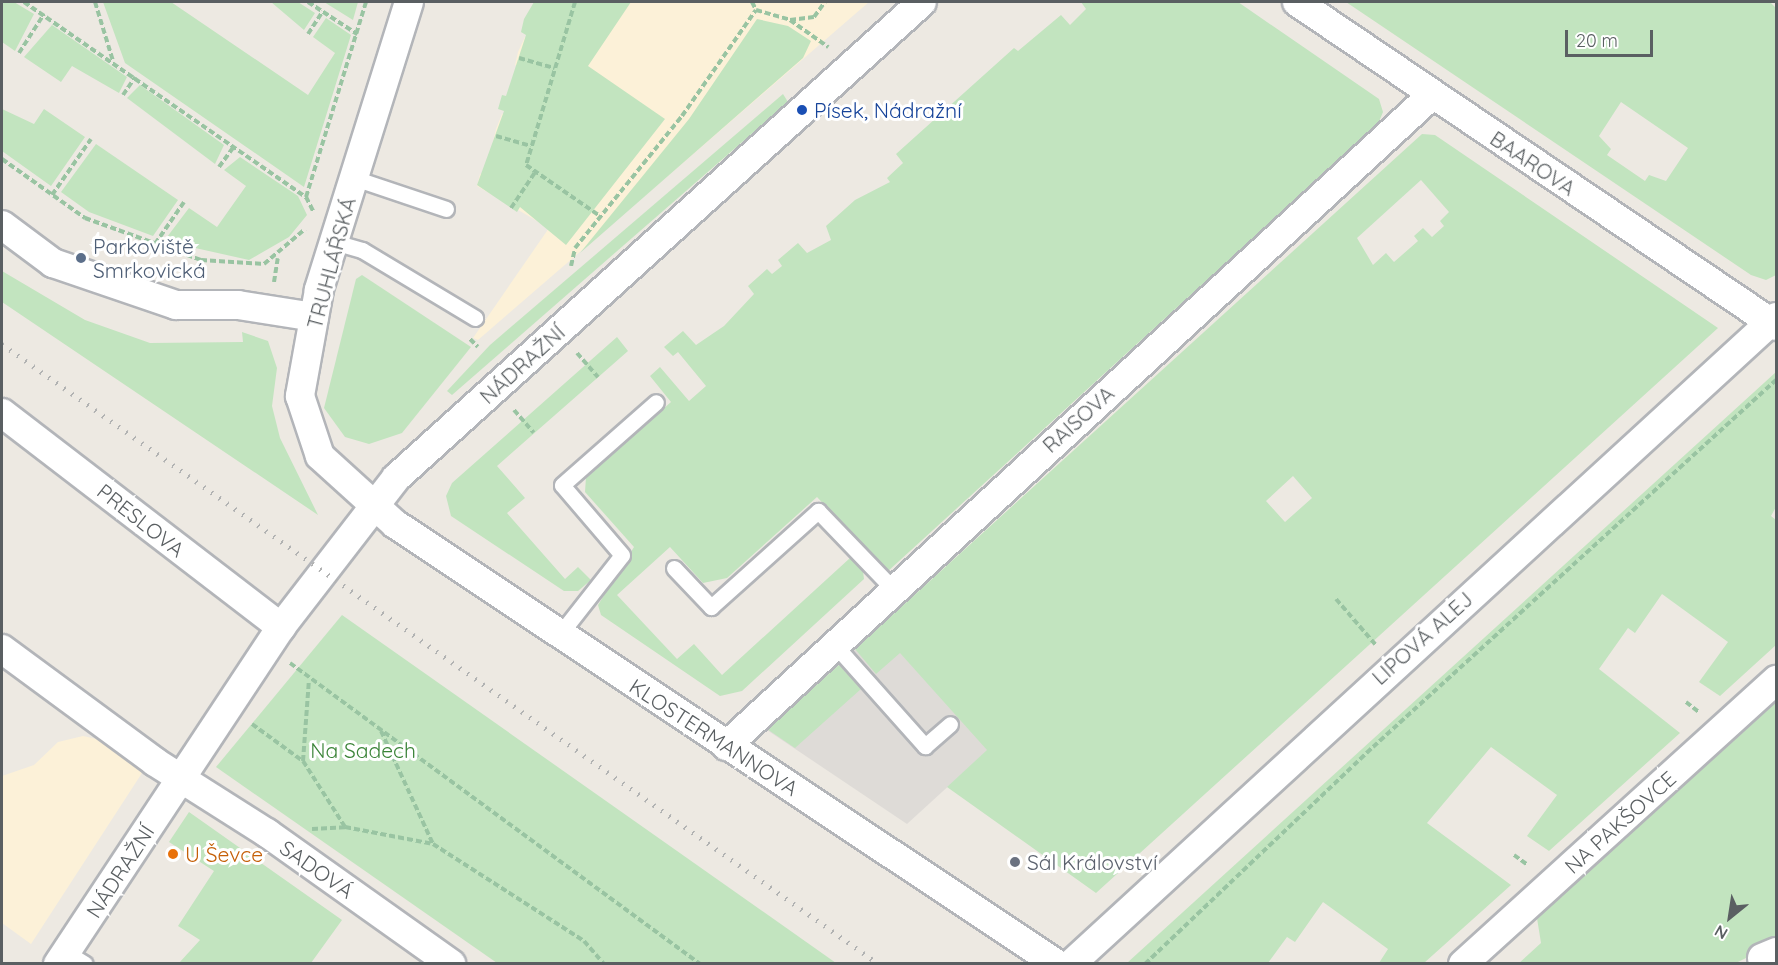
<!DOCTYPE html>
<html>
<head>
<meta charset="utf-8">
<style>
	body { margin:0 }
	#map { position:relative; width:1778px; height:965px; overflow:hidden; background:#ede9e2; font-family:Quicksand,sans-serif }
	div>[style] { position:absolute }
	.commercial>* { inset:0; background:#fcf1d8 }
	.industrial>* { inset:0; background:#dedbd7 }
	.green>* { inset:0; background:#c2e4bf }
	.path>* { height:4px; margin-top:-2px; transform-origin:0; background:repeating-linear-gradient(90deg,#99c4a2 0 6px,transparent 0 9px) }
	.roads { filter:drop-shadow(2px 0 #b3b5b9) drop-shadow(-2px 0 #b3b5b9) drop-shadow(0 2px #b3b5b9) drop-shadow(0 -2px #b3b5b9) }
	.service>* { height:15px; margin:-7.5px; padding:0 7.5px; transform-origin:7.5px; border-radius:7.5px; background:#fff }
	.minor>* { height:28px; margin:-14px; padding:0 14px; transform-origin:14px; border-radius:14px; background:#fff }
	.rail>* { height:4.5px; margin-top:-2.25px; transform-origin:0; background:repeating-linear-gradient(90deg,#b1b2b2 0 1.5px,transparent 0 9.5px) }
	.dots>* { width:16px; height:16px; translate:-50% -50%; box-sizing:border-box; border:3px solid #fff; border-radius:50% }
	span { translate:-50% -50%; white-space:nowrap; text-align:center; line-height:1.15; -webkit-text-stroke:6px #fff; paint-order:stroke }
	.transit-label { font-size:21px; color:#164399 }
	.left { translate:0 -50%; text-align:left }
	.street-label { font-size:21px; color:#5a5f62 }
	.service-label { font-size:21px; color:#4e5e75 }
	.park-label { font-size:21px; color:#3b8438 }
	.food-label { font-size:21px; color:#c56008 }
	.worship-label { font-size:21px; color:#5b616d }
	.frame { position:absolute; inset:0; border:3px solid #5a5f62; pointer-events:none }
	.north { position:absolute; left:1700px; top:887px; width:60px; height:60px; -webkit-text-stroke:4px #fff; paint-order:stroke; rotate:210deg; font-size:16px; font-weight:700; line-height:24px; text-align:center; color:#5a5f62 }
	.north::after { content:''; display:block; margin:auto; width:21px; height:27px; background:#5a5f62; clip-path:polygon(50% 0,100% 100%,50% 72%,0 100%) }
	.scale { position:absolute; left:1565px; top:30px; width:88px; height:27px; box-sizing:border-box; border:3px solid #5a5f62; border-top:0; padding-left:8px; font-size:18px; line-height:21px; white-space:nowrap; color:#5a5f62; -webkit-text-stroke:4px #fff; paint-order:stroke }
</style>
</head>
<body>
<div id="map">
	<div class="commercial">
		<i style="clip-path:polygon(541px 2px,869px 2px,478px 340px,473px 338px,549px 228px,477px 186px,480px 174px,489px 177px,499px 144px,493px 142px,496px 129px,502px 114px,507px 115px,521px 67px,515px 65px,518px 52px,525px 37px,529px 38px)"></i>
		<i style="clip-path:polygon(83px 736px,110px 742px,142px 773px,31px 944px,2px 923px,2px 776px,34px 765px,58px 742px)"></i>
	</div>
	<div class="industrial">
		<i style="clip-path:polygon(878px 628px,988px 750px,907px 824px,767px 730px)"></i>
	</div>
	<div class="green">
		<i style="clip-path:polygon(2px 2px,14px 2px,34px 14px,15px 51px,2px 42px)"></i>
		<i style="clip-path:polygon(103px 2px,171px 2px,308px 95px,335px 53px,313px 37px,326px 18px,351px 35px,304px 187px,125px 63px)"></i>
		<i style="clip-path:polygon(261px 2px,298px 2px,315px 13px,304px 30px,271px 2px)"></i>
		<i style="clip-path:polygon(324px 2px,358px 2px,353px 20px)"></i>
		<i style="clip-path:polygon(534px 2px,631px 2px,588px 66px,665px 119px,566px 245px,520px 207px,517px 212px,477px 185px,504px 111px,498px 109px,502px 95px,506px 96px,526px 35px,521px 32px,524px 19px)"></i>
		<i style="clip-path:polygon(1081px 2px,1238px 2px,1379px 99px,1383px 112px,1378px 124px,887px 572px,817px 497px,727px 578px,703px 583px,670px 547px,617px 595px,677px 659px,694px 644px,722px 675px,850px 558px,863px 571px,864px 579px,742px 691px,720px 696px,601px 615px,598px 605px,634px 547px,585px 492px,586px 477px,671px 402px,650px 376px,660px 367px,689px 401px,706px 386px,678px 352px,673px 356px,664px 347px,683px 331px,696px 345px,724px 326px,754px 294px,748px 286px,767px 269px,772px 274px,782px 266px,778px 260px,798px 243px,807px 253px,831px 240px,826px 226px,855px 200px,890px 182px,887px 178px,903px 163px,896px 154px,1014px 48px,1018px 51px,1061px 15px,1070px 25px,1086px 9px)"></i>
		<i style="clip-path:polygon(evenodd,1346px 2px,1770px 2px,1776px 8px,1776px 275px,1766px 280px,1751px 275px,1346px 2px,1621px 102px,1688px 148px,1666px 181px,1649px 175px,1645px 181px,1607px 155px,1611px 149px,1599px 136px,1621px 102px)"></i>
		<i style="clip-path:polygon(757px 19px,788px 26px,811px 41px,803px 58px,580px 253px,689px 119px)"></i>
		<i style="clip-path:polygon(52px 25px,127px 77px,119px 93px,72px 66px,61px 82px,24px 57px)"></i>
		<i style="clip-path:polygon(140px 85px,224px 145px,215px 164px,127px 98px)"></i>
		<i style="clip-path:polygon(783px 94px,788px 102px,452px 395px,447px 391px,490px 345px)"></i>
		<i style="clip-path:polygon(2px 109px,34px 124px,44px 109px,85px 137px,51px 186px,2px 151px)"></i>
		<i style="clip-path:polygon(evenodd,1422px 134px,1435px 135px,1718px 328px,1096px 893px,947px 787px,987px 750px,900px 653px,876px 674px,855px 649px,1422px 134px,1421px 180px,1449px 212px,1440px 221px,1444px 226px,1432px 237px,1423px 228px,1414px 236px,1418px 241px,1394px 262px,1386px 253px,1373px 265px,1357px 238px,1421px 180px,1422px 134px,1293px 476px,1312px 498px,1285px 522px,1266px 501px,1293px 476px)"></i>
		<i style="clip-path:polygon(96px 144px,178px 200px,153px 236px,89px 212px,61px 192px)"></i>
		<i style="clip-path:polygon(240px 157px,298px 196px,307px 215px,289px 237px,249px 260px,164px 241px,189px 208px,217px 227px,246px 186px,224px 170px)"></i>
		<i style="clip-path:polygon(2px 271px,85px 320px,150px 343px,243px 342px,242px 332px,268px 341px,277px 368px,272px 406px,280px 438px,318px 515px,2px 302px)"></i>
		<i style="clip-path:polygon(362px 275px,471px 347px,402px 433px,369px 444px,345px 437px,324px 408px,356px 279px)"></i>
		<i style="clip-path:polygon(617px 337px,628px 351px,497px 466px,525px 498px,507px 513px,565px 579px,578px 567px,591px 580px,578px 591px,564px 591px,451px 516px,446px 496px,452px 483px)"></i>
		<i style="clip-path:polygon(1776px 372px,1776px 507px,1771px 516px,1776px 520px,1776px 645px,1720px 696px,1699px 682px,1728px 642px,1662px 594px,1635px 633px,1628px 628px,1599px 669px,1680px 733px,1549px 851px,1527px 836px,1557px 795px,1491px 747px,1427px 823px,1511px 885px,1424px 963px,1379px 963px,1388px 949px,1323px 902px,1295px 942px,1287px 937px,1268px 963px,1127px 963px)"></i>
		<i style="clip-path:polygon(342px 615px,836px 963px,497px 963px,216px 767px)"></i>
		<i style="clip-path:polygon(839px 665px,861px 689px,795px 748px,767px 729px)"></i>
		<i style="clip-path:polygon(1776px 694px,1776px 943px,1736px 963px,1518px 964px,1541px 943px,1536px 912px)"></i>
		<i style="clip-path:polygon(189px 812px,342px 920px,311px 963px,179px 963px,200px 940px,178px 926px,214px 871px,169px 842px)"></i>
	</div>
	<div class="path">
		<i style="left:24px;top:2px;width:343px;rotate:34.7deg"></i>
		<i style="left:306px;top:197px;width:204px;rotate:-72.9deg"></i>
		<i style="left:95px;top:2px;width:62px;rotate:73deg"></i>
		<i style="left:308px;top:2px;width:59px;rotate:33.1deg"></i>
		<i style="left:575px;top:2px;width:170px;rotate:106.7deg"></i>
		<i style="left:526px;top:165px;width:90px;rotate:34.6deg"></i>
		<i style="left:752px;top:2px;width:9px;rotate:63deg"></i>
		<i style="left:756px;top:10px;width:35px;rotate:16deg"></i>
		<i style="left:790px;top:20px;width:24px;rotate:-7deg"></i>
		<i style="left:814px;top:17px;width:19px;rotate:-54deg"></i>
		<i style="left:790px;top:20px;width:47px;rotate:35.4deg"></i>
		<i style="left:308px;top:34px;width:27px;rotate:-57deg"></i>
		<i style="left:19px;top:53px;width:46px;rotate:-57.3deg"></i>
		<i style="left:519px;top:58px;width:37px;rotate:16deg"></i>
		<i style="left:123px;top:95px;width:22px;rotate:-56deg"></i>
		<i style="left:496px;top:136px;width:36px;rotate:16deg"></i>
		<i style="left:2px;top:159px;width:102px;rotate:35.4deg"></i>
		<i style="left:85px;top:218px;width:123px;rotate:19.9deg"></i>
		<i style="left:201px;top:260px;width:63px;rotate:3.6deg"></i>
		<i style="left:264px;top:264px;width:54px;rotate:-40.5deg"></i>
		<i style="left:219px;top:167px;width:26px;rotate:-54deg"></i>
		<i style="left:52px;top:195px;width:68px;rotate:-55.1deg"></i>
		<i style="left:306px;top:197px;width:16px;rotate:63deg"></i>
		<i style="left:511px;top:208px;width:45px;rotate:-56deg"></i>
		<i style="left:155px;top:244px;width:51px;rotate:-55.4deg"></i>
		<i style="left:571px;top:266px;width:18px;rotate:-77deg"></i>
		<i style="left:575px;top:248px;width:170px;rotate:-51deg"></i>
		<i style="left:682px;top:116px;width:129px;rotate:-55.1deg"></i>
		<i style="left:274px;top:282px;width:24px;rotate:-81deg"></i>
		<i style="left:470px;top:339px;width:11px;rotate:45deg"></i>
		<i style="left:577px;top:353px;width:32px;rotate:49deg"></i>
		<i style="left:514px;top:410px;width:30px;rotate:49deg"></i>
		<i style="left:1336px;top:599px;width:60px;rotate:49.1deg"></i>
		<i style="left:290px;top:663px;width:509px;rotate:36.28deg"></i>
		<i style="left:1686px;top:702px;width:16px;rotate:38deg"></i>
		<i style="left:252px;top:724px;width:63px;rotate:36deg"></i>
		<i style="left:303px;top:761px;width:78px;rotate:57.5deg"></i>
		<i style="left:345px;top:827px;width:90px;rotate:10.9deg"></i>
		<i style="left:433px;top:844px;width:179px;rotate:32.7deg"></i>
		<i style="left:584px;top:941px;width:30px;rotate:49deg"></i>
		<i style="left:381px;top:731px;width:124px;rotate:65.3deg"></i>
		<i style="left:303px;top:761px;width:81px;rotate:-85.8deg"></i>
		<i style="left:312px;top:829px;width:33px;rotate:-3deg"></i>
		<i style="left:1514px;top:855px;width:17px;rotate:36deg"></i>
		<i style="left:1145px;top:964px;width:315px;rotate:-43.6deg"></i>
		<i style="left:1373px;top:747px;width:545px;rotate:-42.32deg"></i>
	</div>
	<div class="roads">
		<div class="service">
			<i style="left:354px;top:178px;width:97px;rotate:18.6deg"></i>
			<i style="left:334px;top:242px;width:29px;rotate:16deg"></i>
			<i style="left:362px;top:250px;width:132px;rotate:31deg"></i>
			<i style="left:674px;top:568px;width:54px;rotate:46.5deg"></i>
			<i style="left:711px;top:607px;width:144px;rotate:-41.9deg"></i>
			<i style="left:818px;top:511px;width:108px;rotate:46.1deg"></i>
			<i style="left:560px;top:634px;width:100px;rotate:-51.9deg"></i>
			<i style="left:622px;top:555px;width:92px;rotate:-130.6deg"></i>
			<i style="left:562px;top:485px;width:125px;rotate:-41.4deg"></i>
			<i style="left:834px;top:644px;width:137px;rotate:48.3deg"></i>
			<i style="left:925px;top:746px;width:33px;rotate:-41deg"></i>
			<i style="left:66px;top:952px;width:22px;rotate:32deg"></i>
		</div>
		<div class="minor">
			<i style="left:409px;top:2px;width:302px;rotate:107.4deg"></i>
			<i style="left:319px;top:290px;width:108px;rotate:100.2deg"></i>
			<i style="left:300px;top:396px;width:63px;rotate:71.6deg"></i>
			<i style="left:320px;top:456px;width:101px;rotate:42.2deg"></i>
			<i style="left:395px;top:524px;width:795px;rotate:33.61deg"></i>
			<i style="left:1297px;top:2px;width:578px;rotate:34.07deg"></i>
			<i style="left:2px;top:225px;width:64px;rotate:36.7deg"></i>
			<i style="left:53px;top:263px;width:130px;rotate:18.9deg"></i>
			<i style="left:176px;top:305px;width:62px"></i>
			<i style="left:238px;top:305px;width:77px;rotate:9deg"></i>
			<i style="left:2px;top:413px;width:352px;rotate:37.5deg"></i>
			<i style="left:2px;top:649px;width:190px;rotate:36.4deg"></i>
			<i style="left:155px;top:762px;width:133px;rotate:32.4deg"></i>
			<i style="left:267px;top:833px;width:226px;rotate:35.4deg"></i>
			<i style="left:726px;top:746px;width:960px;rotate:-42.68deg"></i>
			<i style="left:1762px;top:958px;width:15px;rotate:-23deg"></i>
			<i style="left:58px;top:964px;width:404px;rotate:-56.5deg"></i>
			<i style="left:281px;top:627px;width:188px;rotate:-52.3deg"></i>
			<i style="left:396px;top:478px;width:709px;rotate:-42.14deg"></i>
			<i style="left:1071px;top:964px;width:957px;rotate:-42.54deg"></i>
			<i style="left:1463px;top:964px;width:423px;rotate:-42.2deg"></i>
		</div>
	</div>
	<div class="rail">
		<i style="left:2px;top:344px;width:1074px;rotate:35.26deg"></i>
	</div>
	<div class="dots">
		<i style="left:802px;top:110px;background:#1a4fb4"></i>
		<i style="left:81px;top:258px;background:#5c6f8a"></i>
		<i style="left:173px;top:854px;background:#e8710a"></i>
		<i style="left:1015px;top:862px;background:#6b7280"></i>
	</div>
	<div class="transit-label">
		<span class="left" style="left:814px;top:110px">Písek, Nádražní</span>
	</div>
	<div class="street-label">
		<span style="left:1533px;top:163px;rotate:34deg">BAAROVA</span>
		<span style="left:331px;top:263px;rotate:-75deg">TRUHLÁŘSKÁ</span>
		<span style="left:522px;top:364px;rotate:-42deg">NÁDRAŽNÍ</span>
		<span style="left:1078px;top:419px;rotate:-42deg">RAISOVA</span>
		<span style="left:141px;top:520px;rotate:38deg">PRESLOVA</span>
		<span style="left:1422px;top:638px;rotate:-42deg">LIPOVÁ ALEJ</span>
		<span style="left:714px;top:737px;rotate:33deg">KLOSTERMANNOVA</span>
		<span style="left:1620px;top:822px;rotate:-42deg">NA PAKŠOVCE</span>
		<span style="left:317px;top:869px;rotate:35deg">SADOVÁ</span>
		<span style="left:120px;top:871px;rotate:-57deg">NÁDRAŽNÍ</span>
	</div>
	<div class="service-label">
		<span class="left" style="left:93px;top:258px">Parkoviště<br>Smrkovická</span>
	</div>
	<div class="park-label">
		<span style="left:363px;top:750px">Na Sadech</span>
	</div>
	<div class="food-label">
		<span class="left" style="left:185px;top:854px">U Ševce</span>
	</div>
	<div class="worship-label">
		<span class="left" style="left:1027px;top:862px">Sál Království</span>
	</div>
	<div class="frame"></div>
	<div class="north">N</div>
	<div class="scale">20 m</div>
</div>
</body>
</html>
